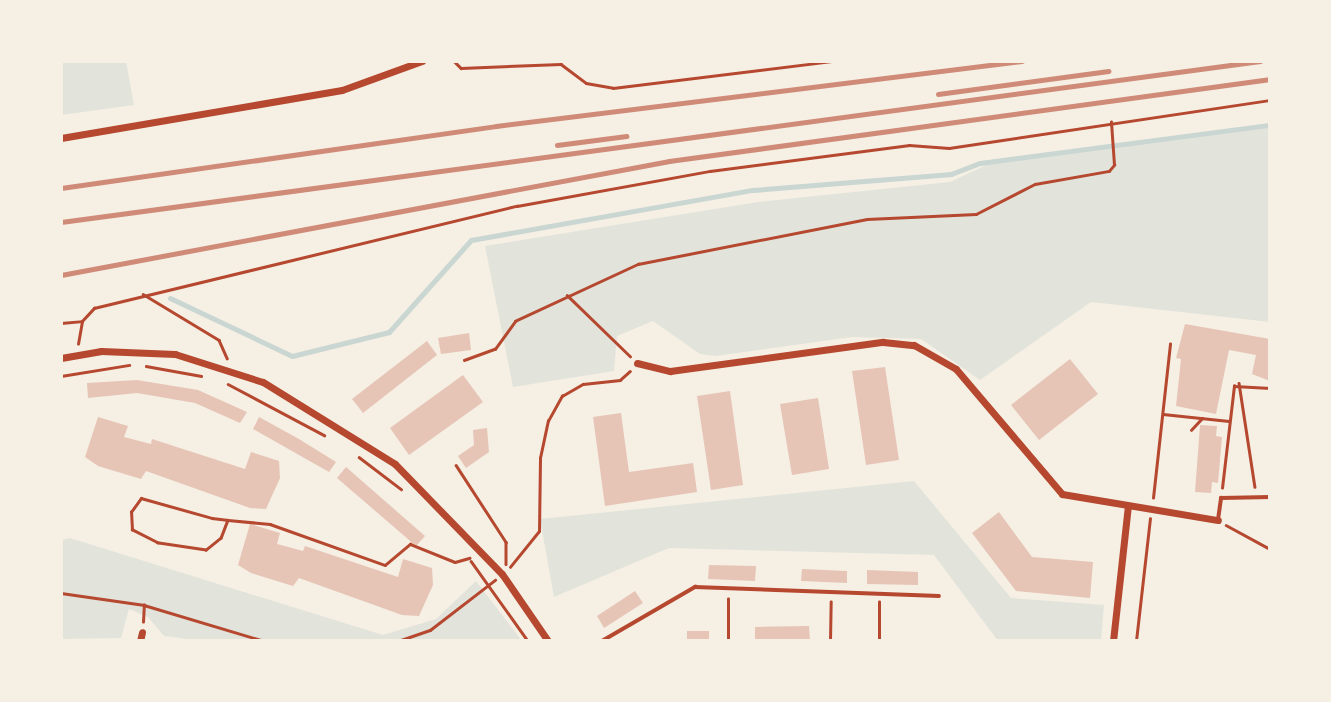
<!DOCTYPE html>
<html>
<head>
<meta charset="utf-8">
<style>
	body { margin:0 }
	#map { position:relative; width:1331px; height:702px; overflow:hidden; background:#f6efe4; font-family:Inter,sans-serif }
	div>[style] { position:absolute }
	.green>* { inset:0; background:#e2e4dc }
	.stream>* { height:5px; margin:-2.5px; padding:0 2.5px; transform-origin:2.5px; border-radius:2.5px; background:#c9d6d2 }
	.building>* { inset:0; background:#e6c5b7 }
	.path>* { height:2.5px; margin:-1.25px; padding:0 1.25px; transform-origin:1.25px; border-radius:1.25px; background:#b5482f }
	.service>* { height:3.5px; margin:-1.75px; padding:0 1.75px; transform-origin:1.75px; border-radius:1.75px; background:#b5482f }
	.minor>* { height:7px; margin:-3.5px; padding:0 3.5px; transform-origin:3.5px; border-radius:3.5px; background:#b5482f }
	.rail>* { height:5px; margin:-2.5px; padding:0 2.5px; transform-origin:2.5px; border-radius:2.5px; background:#cf8b77 }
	span { translate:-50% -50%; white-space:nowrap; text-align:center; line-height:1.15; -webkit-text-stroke:5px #f6efe4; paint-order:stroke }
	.frame { position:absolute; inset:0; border:63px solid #f6efe4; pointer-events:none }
</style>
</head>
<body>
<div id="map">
	<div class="green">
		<i style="clip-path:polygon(61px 61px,126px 61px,134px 105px,61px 115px)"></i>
		<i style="clip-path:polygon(1270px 127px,1270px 322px,1091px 302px,980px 380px,921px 339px,852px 337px,716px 356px,700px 354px,653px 321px,617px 336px,614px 371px,513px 387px,485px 246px,758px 202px,950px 182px,993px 162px)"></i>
		<i style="clip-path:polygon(914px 481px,1011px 598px,1104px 605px,1101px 641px,998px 641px,934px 555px,669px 548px,554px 597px,540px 519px)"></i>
		<i style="clip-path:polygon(70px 538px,383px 635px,436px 619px,476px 581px,522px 641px,202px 641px,164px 636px,148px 617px,129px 609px,121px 638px,61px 639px,61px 540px)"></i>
	</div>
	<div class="stream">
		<i style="left:170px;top:298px;width:135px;rotate:25.4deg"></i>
		<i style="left:292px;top:356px;width:100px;rotate:-13.9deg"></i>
		<i style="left:389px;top:332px;width:123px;rotate:-48.3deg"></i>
		<i style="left:471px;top:240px;width:286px;rotate:-10.1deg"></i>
		<i style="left:753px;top:190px;width:199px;rotate:-4.6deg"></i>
		<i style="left:951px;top:174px;width:31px;rotate:-21deg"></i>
		<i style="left:980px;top:163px;width:292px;rotate:-7.5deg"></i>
	</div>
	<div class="building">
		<i style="clip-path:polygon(1185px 324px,1270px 339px,1270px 381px,1252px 374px,1256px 355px,1229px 350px,1216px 414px,1176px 406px,1181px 359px,1176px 358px)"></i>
		<i style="clip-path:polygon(469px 333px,471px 350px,441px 354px,438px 338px)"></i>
		<i style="clip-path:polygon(427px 341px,437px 355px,363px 413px,352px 399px)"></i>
		<i style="clip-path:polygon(1070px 359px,1098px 394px,1039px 440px,1011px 405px)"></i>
		<i style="clip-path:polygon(885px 367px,899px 460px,866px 465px,852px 371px)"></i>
		<i style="clip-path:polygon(463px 375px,483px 402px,409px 455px,390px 428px)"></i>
		<i style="clip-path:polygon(137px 380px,198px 390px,247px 412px,240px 423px,195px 403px,137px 393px,88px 398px,87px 383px)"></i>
		<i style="clip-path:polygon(730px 391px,743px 485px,711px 490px,697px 396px)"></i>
		<i style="clip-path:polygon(818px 398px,829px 469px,792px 475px,780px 404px)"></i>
		<i style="clip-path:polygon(621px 413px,629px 472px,693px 463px,697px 492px,605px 506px,593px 417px)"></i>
		<i style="clip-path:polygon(98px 417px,128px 426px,124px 437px,151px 444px,152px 439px,245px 469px,251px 452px,279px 461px,280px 478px,266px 509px,250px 508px,146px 471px,141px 479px,98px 466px,85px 457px)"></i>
		<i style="clip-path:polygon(259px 417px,299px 439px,336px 462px,329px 472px,253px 429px)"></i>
		<i style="clip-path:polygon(1200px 425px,1217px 426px,1216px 436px,1222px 437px,1218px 483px,1212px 482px,1211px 493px,1195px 492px)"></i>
		<i style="clip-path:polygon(487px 428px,489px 452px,466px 468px,458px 456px,474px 445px,473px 430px)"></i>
		<i style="clip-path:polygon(346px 467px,425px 536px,416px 546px,337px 478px)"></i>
		<i style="clip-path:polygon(999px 512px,1032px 557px,1093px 562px,1090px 598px,1016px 591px,972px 533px)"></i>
		<i style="clip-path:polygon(250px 524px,280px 533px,277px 544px,303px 551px,305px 546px,398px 577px,403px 559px,432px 568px,433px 585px,419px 616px,402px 615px,299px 578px,293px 586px,251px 573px,238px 565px)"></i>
		<i style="clip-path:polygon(709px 565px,756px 566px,755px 581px,708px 579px)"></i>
		<i style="clip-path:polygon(802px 569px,847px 571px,847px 583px,801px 581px)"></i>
		<i style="clip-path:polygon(867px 570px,918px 572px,918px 585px,867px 584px)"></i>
		<i style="clip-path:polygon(635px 591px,643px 603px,604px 628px,597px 616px)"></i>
		<i style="clip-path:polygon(809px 626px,810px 641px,755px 641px,755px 627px)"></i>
		<i style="clip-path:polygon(687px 631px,709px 631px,709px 641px,687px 641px)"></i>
	</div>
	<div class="path">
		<i style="left:454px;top:61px;width:10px;rotate:45deg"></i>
		<i style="left:461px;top:68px;width:100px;rotate:-2.3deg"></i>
		<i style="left:561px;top:64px;width:31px;rotate:37deg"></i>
		<i style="left:586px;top:83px;width:27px;rotate:10deg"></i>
		<i style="left:613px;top:88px;width:222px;rotate:-7deg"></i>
		<i style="left:143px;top:294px;width:89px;rotate:31.2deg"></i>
		<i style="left:219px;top:340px;width:20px;rotate:66deg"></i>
		<i style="left:567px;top:295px;width:88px;rotate:44.1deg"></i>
		<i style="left:61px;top:323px;width:21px;rotate:-5deg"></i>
		<i style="left:78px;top:344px;width:23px;rotate:-80deg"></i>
		<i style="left:82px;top:321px;width:18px;rotate:-47deg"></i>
		<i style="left:94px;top:308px;width:435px;rotate:-13.6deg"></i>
		<i style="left:517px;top:206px;width:196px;rotate:-10.3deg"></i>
		<i style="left:710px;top:171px;width:201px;rotate:-7.4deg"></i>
		<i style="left:909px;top:145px;width:40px;rotate:4.3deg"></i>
		<i style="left:949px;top:148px;width:325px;rotate:-8.5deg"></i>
		<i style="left:464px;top:360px;width:33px;rotate:-20deg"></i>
		<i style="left:495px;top:349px;width:34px;rotate:-54deg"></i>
		<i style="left:515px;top:321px;width:136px;rotate:-24.9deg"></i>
		<i style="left:638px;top:264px;width:233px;rotate:-11.1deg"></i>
		<i style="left:867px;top:219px;width:109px;rotate:-2.6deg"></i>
		<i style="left:976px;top:214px;width:66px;rotate:-27deg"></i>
		<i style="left:1035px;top:184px;width:75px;rotate:-10deg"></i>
		<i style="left:1109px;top:171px;width:8px;rotate:-50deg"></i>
		<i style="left:1114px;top:165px;width:43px;rotate:-94deg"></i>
		<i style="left:146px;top:366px;width:56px;rotate:10.3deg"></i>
		<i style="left:61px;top:376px;width:69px;rotate:-9.2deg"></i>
		<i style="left:1239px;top:383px;width:105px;rotate:81.3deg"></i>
		<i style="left:228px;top:384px;width:109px;rotate:28deg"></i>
		<i style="left:1163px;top:414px;width:66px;rotate:6.1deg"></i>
		<i style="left:1191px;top:430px;width:16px;rotate:-47deg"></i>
		<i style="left:359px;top:457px;width:53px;rotate:37.3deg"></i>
		<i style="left:456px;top:465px;width:92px;rotate:57deg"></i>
		<i style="left:506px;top:542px;width:22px;rotate:90deg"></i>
		<i style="left:1222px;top:488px;width:103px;rotate:-83.3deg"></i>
		<i style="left:1234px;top:386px;width:36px;rotate:3deg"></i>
		<i style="left:1153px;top:498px;width:155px;rotate:-83.7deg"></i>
		<i style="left:228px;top:520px;width:19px;rotate:111deg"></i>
		<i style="left:221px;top:538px;width:19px;rotate:141deg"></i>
		<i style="left:206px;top:550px;width:49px;rotate:-171.7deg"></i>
		<i style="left:158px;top:543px;width:29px;rotate:-153deg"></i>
		<i style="left:132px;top:530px;width:18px;rotate:-93deg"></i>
		<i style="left:131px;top:512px;width:17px;rotate:-54deg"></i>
		<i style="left:141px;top:498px;width:74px;rotate:15.7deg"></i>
		<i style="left:212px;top:518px;width:16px;rotate:7deg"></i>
		<i style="left:228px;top:520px;width:42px;rotate:5.4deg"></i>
		<i style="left:270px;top:524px;width:122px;rotate:19.6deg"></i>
		<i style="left:385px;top:565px;width:33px;rotate:-40deg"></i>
		<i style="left:410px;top:544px;width:48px;rotate:21.8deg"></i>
		<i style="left:455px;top:562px;width:15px;rotate:-16deg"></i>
		<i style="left:1226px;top:525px;width:50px;rotate:28.6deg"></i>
		<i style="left:471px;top:561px;width:98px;rotate:54.5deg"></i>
		<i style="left:510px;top:567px;width:46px;rotate:-51.1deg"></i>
		<i style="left:539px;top:531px;width:73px;rotate:-89.2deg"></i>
		<i style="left:540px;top:458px;width:38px;rotate:-78deg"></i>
		<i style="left:548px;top:421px;width:29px;rotate:-61deg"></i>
		<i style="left:562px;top:396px;width:24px;rotate:-30deg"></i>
		<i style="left:583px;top:384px;width:37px;rotate:-6deg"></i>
		<i style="left:620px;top:380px;width:13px;rotate:-42deg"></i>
		<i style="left:61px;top:593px;width:84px;rotate:8.2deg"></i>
		<i style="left:143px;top:622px;width:17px;rotate:-87deg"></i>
		<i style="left:144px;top:605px;width:125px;rotate:16.7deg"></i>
		<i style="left:398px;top:641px;width:34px;rotate:-19deg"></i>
		<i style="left:430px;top:630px;width:82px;rotate:-37.6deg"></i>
		<i style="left:728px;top:641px;width:42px;rotate:-90deg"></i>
		<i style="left:830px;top:641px;width:39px;rotate:-89deg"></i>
		<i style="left:879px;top:641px;width:39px;rotate:-90deg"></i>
		<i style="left:1136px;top:641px;width:123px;rotate:-83.5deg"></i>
	</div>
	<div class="service">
		<i style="left:1218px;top:520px;width:22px;rotate:-82deg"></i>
		<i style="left:1221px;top:498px;width:49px;rotate:-1.2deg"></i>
		<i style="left:602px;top:641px;width:108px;rotate:-30.1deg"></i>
		<i style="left:695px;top:587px;width:244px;rotate:2.1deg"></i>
	</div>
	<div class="minor">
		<i style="left:61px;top:138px;width:285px;rotate:-9.7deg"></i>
		<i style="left:342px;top:90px;width:85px;rotate:-19.9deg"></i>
		<i style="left:61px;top:358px;width:41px;rotate:-9.9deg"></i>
		<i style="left:101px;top:351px;width:74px;rotate:2.3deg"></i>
		<i style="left:175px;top:354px;width:92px;rotate:17.7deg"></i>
		<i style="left:263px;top:382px;width:155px;rotate:31.8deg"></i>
		<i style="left:395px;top:464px;width:153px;rotate:45.8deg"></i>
		<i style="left:502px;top:574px;width:81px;rotate:55.5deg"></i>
		<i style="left:637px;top:363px;width:34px;rotate:14deg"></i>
		<i style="left:670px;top:371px;width:215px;rotate:-7.8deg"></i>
		<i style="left:883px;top:342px;width:31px;rotate:6deg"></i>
		<i style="left:914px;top:345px;width:48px;rotate:29.7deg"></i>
		<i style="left:956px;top:369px;width:164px;rotate:49.7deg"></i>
		<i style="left:1062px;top:494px;width:158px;rotate:9.5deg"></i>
		<i style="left:140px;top:641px;width:9px;rotate:-77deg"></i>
		<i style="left:1113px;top:641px;width:136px;rotate:-83.7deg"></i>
	</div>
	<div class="rail">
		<i style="left:938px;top:94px;width:172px;rotate:-7.7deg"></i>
		<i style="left:557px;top:145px;width:70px;rotate:-7.4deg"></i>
		<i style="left:61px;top:188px;width:439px;rotate:-8.1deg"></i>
		<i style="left:496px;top:126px;width:530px;rotate:-7.04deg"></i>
		<i style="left:61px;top:222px;width:1210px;rotate:-7.65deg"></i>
		<i style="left:61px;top:275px;width:619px;rotate:-10.62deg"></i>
		<i style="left:669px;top:161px;width:607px;rotate:-7.77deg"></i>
	</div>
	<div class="frame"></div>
</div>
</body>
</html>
